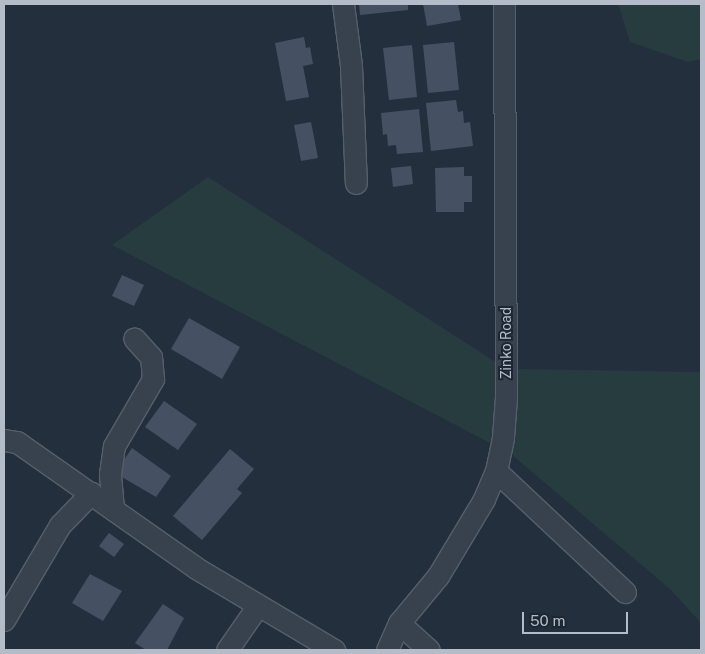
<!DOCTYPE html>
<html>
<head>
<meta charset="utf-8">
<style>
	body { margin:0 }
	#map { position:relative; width:705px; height:654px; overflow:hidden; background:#242f3e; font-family:"Public Sans",sans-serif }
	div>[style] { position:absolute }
	.green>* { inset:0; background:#263c3f }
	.building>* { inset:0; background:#455162 }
	.roads { filter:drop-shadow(1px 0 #565f6c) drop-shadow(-1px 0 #565f6c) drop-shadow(0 1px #565f6c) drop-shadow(0 -1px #565f6c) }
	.minor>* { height:21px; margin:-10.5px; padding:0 10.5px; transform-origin:10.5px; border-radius:10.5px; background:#38414e }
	span { translate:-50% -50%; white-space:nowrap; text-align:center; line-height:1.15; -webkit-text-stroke:4px #1d2633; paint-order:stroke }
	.street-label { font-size:14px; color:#b4bcc9 }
	.frame { position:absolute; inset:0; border:5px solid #b4bcc9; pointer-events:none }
	.scale { position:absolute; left:522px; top:612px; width:106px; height:22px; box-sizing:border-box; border:2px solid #b4bcc9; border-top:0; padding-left:6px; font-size:15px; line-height:18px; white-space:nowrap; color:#b4bcc9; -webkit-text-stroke:4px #1d2633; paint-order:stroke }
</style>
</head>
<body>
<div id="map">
	<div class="green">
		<i style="clip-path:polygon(618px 4px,701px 4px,701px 59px,688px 62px,630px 42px)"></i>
		<i style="clip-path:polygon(208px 177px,494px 361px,513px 369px,701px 372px,701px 623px,671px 590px,511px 454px,112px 245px)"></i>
	</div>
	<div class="building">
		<i style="clip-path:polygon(359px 4px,408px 4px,408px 10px,360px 15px)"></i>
		<i style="clip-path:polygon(423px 4px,458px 4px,461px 20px,427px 26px)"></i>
		<i style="clip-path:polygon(304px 37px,306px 48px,310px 47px,313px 64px,303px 66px,309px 97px,286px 101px,275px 43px)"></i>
		<i style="clip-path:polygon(454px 42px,459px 90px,428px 93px,423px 45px)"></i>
		<i style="clip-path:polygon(412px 45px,417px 97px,389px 100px,383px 48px)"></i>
		<i style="clip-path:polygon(456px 100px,458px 112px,463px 111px,464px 123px,470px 122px,473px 146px,431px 151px,426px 103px)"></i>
		<i style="clip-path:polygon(419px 109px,423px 152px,397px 154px,396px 145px,388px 146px,387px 134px,383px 135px,381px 113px)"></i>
		<i style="clip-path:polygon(311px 122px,318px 158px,301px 161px,294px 125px)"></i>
		<i style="clip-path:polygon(411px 166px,413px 184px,393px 187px,391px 168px)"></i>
		<i style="clip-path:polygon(464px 167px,464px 176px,472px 176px,472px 202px,464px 202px,464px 212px,436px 212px,435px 168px)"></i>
		<i style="clip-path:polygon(122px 275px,144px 285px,134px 306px,112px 296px)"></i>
		<i style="clip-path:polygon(189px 318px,240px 347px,222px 379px,171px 349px)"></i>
		<i style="clip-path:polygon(164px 401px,197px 424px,178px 450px,145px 427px)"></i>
		<i style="clip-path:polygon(132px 448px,171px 476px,156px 497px,115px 473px)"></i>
		<i style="clip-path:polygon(230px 449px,254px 469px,237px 489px,242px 493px,202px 540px,173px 516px)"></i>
		<i style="clip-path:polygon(109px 533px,124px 544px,114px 557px,99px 546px)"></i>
		<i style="clip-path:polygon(90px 574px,122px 591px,103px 621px,72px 603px)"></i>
		<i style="clip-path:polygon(163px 604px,184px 618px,167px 650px,146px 650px,135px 643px)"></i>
	</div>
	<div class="roads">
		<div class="minor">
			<i style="left:343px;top:4px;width:63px;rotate:82.6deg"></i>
			<i style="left:351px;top:66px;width:117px;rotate:87.6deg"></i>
			<i style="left:4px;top:440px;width:13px;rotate:9deg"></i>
			<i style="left:17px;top:442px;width:219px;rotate:35.1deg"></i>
			<i style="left:196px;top:568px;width:161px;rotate:30.7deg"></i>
			<i style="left:496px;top:471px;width:177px;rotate:43.2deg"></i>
			<i style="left:113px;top:509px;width:35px;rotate:-95deg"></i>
			<i style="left:110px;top:474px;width:28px;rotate:-82deg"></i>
			<i style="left:114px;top:446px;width:78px;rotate:-59.8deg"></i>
			<i style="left:153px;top:379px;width:22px;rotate:-95deg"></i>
			<i style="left:151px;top:357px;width:25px;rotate:-132deg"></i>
			<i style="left:4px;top:620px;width:110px;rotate:-59.5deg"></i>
			<i style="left:60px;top:525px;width:45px;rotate:-45.9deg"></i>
			<i style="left:399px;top:623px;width:40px;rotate:42deg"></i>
			<i style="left:227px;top:650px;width:52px;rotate:-55.1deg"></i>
			<i style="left:387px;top:650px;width:30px;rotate:-66deg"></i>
			<i style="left:399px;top:623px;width:61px;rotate:-50.3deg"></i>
			<i style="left:438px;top:576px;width:90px;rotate:-59.1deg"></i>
			<i style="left:484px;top:499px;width:30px;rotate:-67deg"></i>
			<i style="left:496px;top:471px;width:35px;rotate:-78deg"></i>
			<i style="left:503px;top:437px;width:40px;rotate:-85.7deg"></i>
			<i style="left:506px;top:397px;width:393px;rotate:-90.3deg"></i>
		</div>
	</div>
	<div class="street-label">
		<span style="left:506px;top:343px;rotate:-90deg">Zinko Road</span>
	</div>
	<div class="frame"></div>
	<div class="scale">50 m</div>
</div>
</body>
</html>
